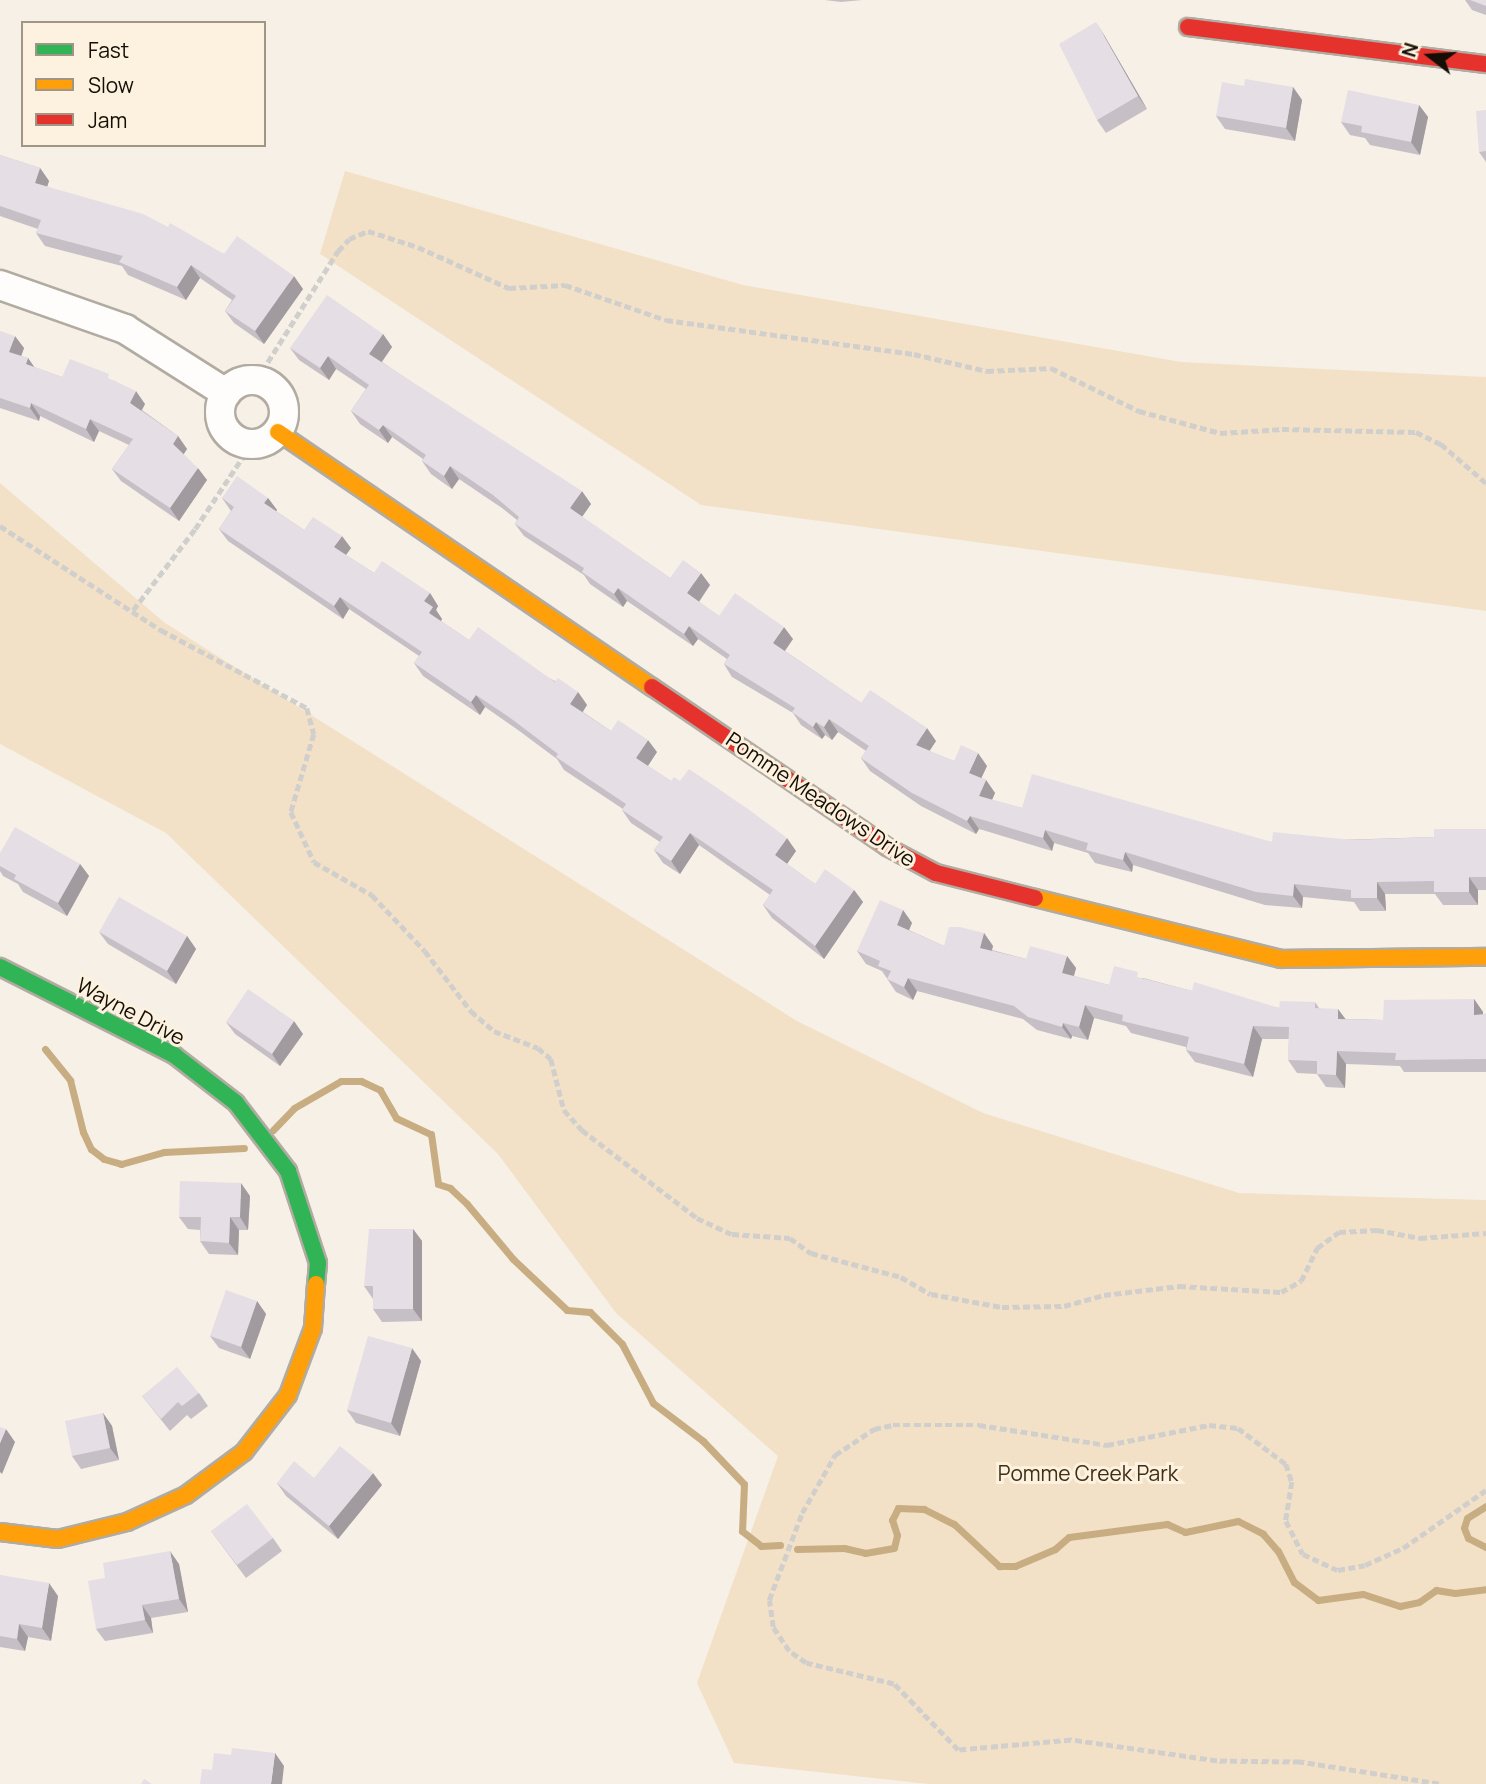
<!DOCTYPE html>
<html>
<head>
<meta charset="utf-8">
<style>
	body { margin:0 }
	#map { position:relative; width:1486px; height:1784px; overflow:hidden; background:#f6f0e6; font-family:Manrope,sans-serif }
	div>[style] { position:absolute }
	.green>* { inset:0; background:#f2e1c7 }
	.stream>* { height:7px; margin:-3.5px; padding:0 3.5px; transform-origin:3.5px; border-radius:3.5px; background:#c8ad82 }
	.path>* { height:4.5px; margin-top:-2.25px; transform-origin:0; background:repeating-linear-gradient(90deg,#d1cfcc 0 7px,transparent 0 10.5px) }
	.roads { filter:drop-shadow(2px 0 #b1aba1) drop-shadow(-2px 0 #b1aba1) drop-shadow(0 2px #b1aba1) drop-shadow(0 -2px #b1aba1) }
	.street>* { height:28px; margin:-14px; padding:0 14px; transform-origin:14px; border-radius:14px; background:#fefdfb }
	.street>.ring { margin:-14px; padding:0; box-sizing:content-box; background:none; border:28px solid #fefdfb; border-radius:50% }
	.fast>* { height:16px; margin:-8px; padding:0 8px; transform-origin:8px; border-radius:8px; background:#30b455 }
	.slow>* { height:16px; margin:-8px; padding:0 8px; transform-origin:8px; border-radius:8px; background:#ff9f0a }
	.jam>* { height:16px; margin:-8px; padding:0 8px; transform-origin:8px; border-radius:8px; background:#e5322d }
	.wall>* { inset:0; background:#c6bfc5 }
	.shaded-wall>* { inset:0; background:#a19ba0 }
	.building>* { inset:0; background:#e6dee5 }
	span { translate:-50% -50%; white-space:nowrap; text-align:center; line-height:1.15; -webkit-text-stroke:6px #fdf1df; paint-order:stroke }
	.street-label { font-size:21px; color:#140e04 }
	.park-label { font-size:21px; color:#3f2f15 }
	.legend { position:absolute; left:21px; top:21px; width:245px; height:126px; box-sizing:border-box; background:#fdf1df; border:2px solid #a09687; margin:0; padding:9px 12px; list-style:none; font-size:21px; color:#140e04 }
	.legend li { display:flex; align-items:center; gap:14px; height:35px }
	.legend b { width:35px; border:2px solid #a09687 }
	.north { position:absolute; left:1395px; top:21px; width:70px; height:70px; -webkit-text-stroke:5px #fdf1df; paint-order:stroke; rotate:287deg; font-size:19px; font-weight:700; line-height:28px; text-align:center; color:#140e04 }
	.north::after { content:''; display:block; margin:auto; width:24px; height:32px; background:#140e04; clip-path:polygon(50% 0,100% 100%,50% 72%,0 100%) }
</style>
</head>
<body>
<div id="map">
	<div class="green">
		<i style="clip-path:polygon(345px 171px,743px 285px,1181px 362px,1486px 377px,1486px 611px,701px 505px,320px 254px)"></i>
		<i style="clip-path:polygon(0 483px,165px 623px,797px 1021px,983px 1113px,1239px 1193px,1486px 1200px,1486px 1784px,929px 1784px,734px 1763px,697px 1683px,778px 1456px,616px 1313px,498px 1154px,166px 833px,0 744px)"></i>
	</div>
	<div class="stream">
		<i style="left:45px;top:1049px;width:40px;rotate:51deg"></i>
		<i style="left:70px;top:1080px;width:54px;rotate:76deg"></i>
		<i style="left:83px;top:1132px;width:19px;rotate:65deg"></i>
		<i style="left:91px;top:1149px;width:16px;rotate:38deg"></i>
		<i style="left:104px;top:1159px;width:18px;rotate:16deg"></i>
		<i style="left:121px;top:1164px;width:45px;rotate:-15.6deg"></i>
		<i style="left:164px;top:1152px;width:80px;rotate:-2.9deg"></i>
		<i style="left:273px;top:1130px;width:30px;rotate:-46deg"></i>
		<i style="left:294px;top:1108px;width:54px;rotate:-29.9deg"></i>
		<i style="left:341px;top:1081px;width:20px"></i>
		<i style="left:361px;top:1081px;width:21px;rotate:25deg"></i>
		<i style="left:380px;top:1090px;width:32px;rotate:60deg"></i>
		<i style="left:396px;top:1118px;width:38px;rotate:25deg"></i>
		<i style="left:431px;top:1134px;width:50px;rotate:82deg"></i>
		<i style="left:438px;top:1184px;width:13px;rotate:18deg"></i>
		<i style="left:450px;top:1188px;width:23px;rotate:43deg"></i>
		<i style="left:467px;top:1204px;width:72px;rotate:50.1deg"></i>
		<i style="left:513px;top:1259px;width:74px;rotate:43.4deg"></i>
		<i style="left:567px;top:1310px;width:23px;rotate:5deg"></i>
		<i style="left:590px;top:1312px;width:45px;rotate:45deg"></i>
		<i style="left:622px;top:1344px;width:67px;rotate:62.3deg"></i>
		<i style="left:653px;top:1403px;width:63px;rotate:37.2deg"></i>
		<i style="left:703px;top:1441px;width:59px;rotate:46.4deg"></i>
		<i style="left:744px;top:1484px;width:47px;rotate:92.4deg"></i>
		<i style="left:742px;top:1531px;width:24px;rotate:38deg"></i>
		<i style="left:761px;top:1546px;width:19px;rotate:-3deg"></i>
		<i style="left:1486px;top:1506px;width:22px;rotate:148deg"></i>
		<i style="left:1467px;top:1518px;width:10px;rotate:107deg"></i>
		<i style="left:1464px;top:1528px;width:11px;rotate:68deg"></i>
		<i style="left:1468px;top:1538px;width:20px;rotate:27deg"></i>
		<i style="left:797px;top:1549px;width:47px;rotate:-1.2deg"></i>
		<i style="left:844px;top:1548px;width:22px;rotate:13deg"></i>
		<i style="left:865px;top:1553px;width:29px;rotate:-10deg"></i>
		<i style="left:894px;top:1548px;width:13px;rotate:-77deg"></i>
		<i style="left:897px;top:1535px;width:16px;rotate:-108deg"></i>
		<i style="left:892px;top:1520px;width:13px;rotate:-63deg"></i>
		<i style="left:898px;top:1508px;width:26px;rotate:2deg"></i>
		<i style="left:924px;top:1509px;width:34px;rotate:27deg"></i>
		<i style="left:954px;top:1524px;width:62px;rotate:43deg"></i>
		<i style="left:999px;top:1566px;width:16px"></i>
		<i style="left:1015px;top:1566px;width:43px;rotate:-23deg"></i>
		<i style="left:1055px;top:1549px;width:18px;rotate:-41deg"></i>
		<i style="left:1069px;top:1537px;width:99px;rotate:-7.6deg"></i>
		<i style="left:1167px;top:1524px;width:20px;rotate:24deg"></i>
		<i style="left:1185px;top:1532px;width:54px;rotate:-11.7deg"></i>
		<i style="left:1238px;top:1521px;width:28px;rotate:27deg"></i>
		<i style="left:1263px;top:1534px;width:23px;rotate:49deg"></i>
		<i style="left:1278px;top:1551px;width:35px;rotate:63deg"></i>
		<i style="left:1294px;top:1582px;width:30px;rotate:37deg"></i>
		<i style="left:1318px;top:1600px;width:45px;rotate:-7.6deg"></i>
		<i style="left:1363px;top:1594px;width:39px;rotate:18deg"></i>
		<i style="left:1400px;top:1606px;width:19px;rotate:-12deg"></i>
		<i style="left:1419px;top:1602px;width:21px;rotate:-35deg"></i>
		<i style="left:1436px;top:1590px;width:19px;rotate:9deg"></i>
		<i style="left:1455px;top:1593px;width:31px;rotate:-7deg"></i>
	</div>
	<div class="path">
		<i style="left:262px;top:371px;width:142px;rotate:-57.7deg"></i>
		<i style="left:338px;top:251px;width:16px;rotate:-47deg"></i>
		<i style="left:349px;top:239px;width:21px;rotate:-23deg"></i>
		<i style="left:368px;top:231px;width:52px;rotate:17.7deg"></i>
		<i style="left:418px;top:247px;width:100px;rotate:24.3deg"></i>
		<i style="left:509px;top:288px;width:56px;rotate:-3.1deg"></i>
		<i style="left:565px;top:285px;width:107px;rotate:19.1deg"></i>
		<i style="left:666px;top:320px;width:250px;rotate:7.8deg"></i>
		<i style="left:914px;top:354px;width:75px;rotate:13.1deg"></i>
		<i style="left:987px;top:371px;width:64px;rotate:-2.7deg"></i>
		<i style="left:1051px;top:368px;width:98px;rotate:26deg"></i>
		<i style="left:1139px;top:411px;width:84px;rotate:15.2deg"></i>
		<i style="left:1220px;top:433px;width:62px;rotate:-3.7deg"></i>
		<i style="left:1282px;top:429px;width:134px;rotate:1.3deg"></i>
		<i style="left:1416px;top:432px;width:28px;rotate:26deg"></i>
		<i style="left:1441px;top:444px;width:60px;rotate:40.9deg"></i>
		<i style="left:0;top:526px;width:192px;rotate:32.9deg"></i>
		<i style="left:161px;top:630px;width:166px;rotate:28.1deg"></i>
		<i style="left:307px;top:708px;width:27px;rotate:75deg"></i>
		<i style="left:314px;top:734px;width:81px;rotate:106.4deg"></i>
		<i style="left:291px;top:812px;width:55px;rotate:65.3deg"></i>
		<i style="left:314px;top:862px;width:67px;rotate:29.6deg"></i>
		<i style="left:372px;top:895px;width:77px;rotate:46.6deg"></i>
		<i style="left:425px;top:951px;width:76px;rotate:52.5deg"></i>
		<i style="left:471px;top:1011px;width:30px;rotate:41deg"></i>
		<i style="left:494px;top:1031px;width:47px;rotate:21.1deg"></i>
		<i style="left:538px;top:1048px;width:17px;rotate:40deg"></i>
		<i style="left:551px;top:1059px;width:53px;rotate:75.7deg"></i>
		<i style="left:564px;top:1110px;width:27px;rotate:48deg"></i>
		<i style="left:582px;top:1130px;width:145px;rotate:37.4deg"></i>
		<i style="left:697px;top:1218px;width:38px;rotate:25deg"></i>
		<i style="left:732px;top:1234px;width:58px;rotate:3.9deg"></i>
		<i style="left:790px;top:1238px;width:26px;rotate:36deg"></i>
		<i style="left:811px;top:1253px;width:93px;rotate:14.9deg"></i>
		<i style="left:901px;top:1277px;width:34px;rotate:30deg"></i>
		<i style="left:931px;top:1294px;width:72px;rotate:10.4deg"></i>
		<i style="left:1002px;top:1307px;width:62px;rotate:-0.9deg"></i>
		<i style="left:1064px;top:1306px;width:41px;rotate:-15.4deg"></i>
		<i style="left:1104px;top:1295px;width:76px;rotate:-6.8deg"></i>
		<i style="left:1179px;top:1286px;width:102px;rotate:3.4deg"></i>
		<i style="left:1281px;top:1292px;width:23px;rotate:-29deg"></i>
		<i style="left:1301px;top:1281px;width:37px;rotate:-64deg"></i>
		<i style="left:1317px;top:1248px;width:27px;rotate:-36deg"></i>
		<i style="left:1339px;top:1232px;width:38px;rotate:-3deg"></i>
		<i style="left:1377px;top:1230px;width:44px;rotate:10.5deg"></i>
		<i style="left:1420px;top:1238px;width:66px;rotate:-4.3deg"></i>
		<i style="left:133px;top:610px;width:102px;rotate:-52.6deg"></i>
		<i style="left:195px;top:529px;width:89px;rotate:-56.5deg"></i>
		<i style="left:1439px;top:1784px;width:141px;rotate:-171deg"></i>
		<i style="left:1300px;top:1762px;width:83px;rotate:-179.3deg"></i>
		<i style="left:1217px;top:1761px;width:148px;rotate:-171.8deg"></i>
		<i style="left:1071px;top:1740px;width:113px;rotate:174.9deg"></i>
		<i style="left:958px;top:1750px;width:92px;rotate:-134.1deg"></i>
		<i style="left:894px;top:1684px;width:90px;rotate:-166.6deg"></i>
		<i style="left:806px;top:1663px;width:21px;rotate:-145deg"></i>
		<i style="left:789px;top:1651px;width:29px;rotate:-124deg"></i>
		<i style="left:773px;top:1627px;width:27px;rotate:-98deg"></i>
		<i style="left:769px;top:1600px;width:93px;rotate:-69.2deg"></i>
		<i style="left:802px;top:1513px;width:67px;rotate:-60.4deg"></i>
		<i style="left:835px;top:1455px;width:47px;rotate:-33.7deg"></i>
		<i style="left:874px;top:1429px;width:19px;rotate:-12deg"></i>
		<i style="left:893px;top:1425px;width:86px"></i>
		<i style="left:979px;top:1425px;width:130px;rotate:8.9deg"></i>
		<i style="left:1107px;top:1445px;width:104px;rotate:-11.1deg"></i>
		<i style="left:1209px;top:1425px;width:29px;rotate:6deg"></i>
		<i style="left:1238px;top:1428px;width:60px;rotate:36.9deg"></i>
		<i style="left:1286px;top:1464px;width:19px;rotate:72deg"></i>
		<i style="left:1292px;top:1482px;width:39px;rotate:99deg"></i>
		<i style="left:1286px;top:1521px;width:37px;rotate:63deg"></i>
		<i style="left:1303px;top:1554px;width:38px;rotate:25deg"></i>
		<i style="left:1338px;top:1570px;width:27px;rotate:-10deg"></i>
		<i style="left:1365px;top:1565px;width:42px;rotate:-24.1deg"></i>
		<i style="left:1403px;top:1548px;width:101px;rotate:-34.9deg"></i>
	</div>
	<div class="roads">
		<div class="street">
			<i style="left:0;top:285px;width:133px;rotate:19.4deg"></i>
			<i style="left:125px;top:329px;width:120px;rotate:32.4deg"></i>
			<i class="ring" style="left:220px;top:380px;width:36px;height:36px"></i>
		</div>
		<div class="fast">
			<i style="left:0;top:967px;width:195px;rotate:26.8deg"></i>
			<i style="left:174px;top:1055px;width:78px;rotate:37.7deg"></i>
			<i style="left:236px;top:1103px;width:86px;rotate:52.6deg"></i>
			<i style="left:288px;top:1171px;width:97px;rotate:71.9deg"></i>
			<i style="left:318px;top:1263px;width:21px;rotate:95deg"></i>
		</div>
		<div class="slow">
			<i style="left:278px;top:432px;width:453px;rotate:34.3deg"></i>
			<i style="left:1035px;top:898px;width:253px;rotate:13.9deg"></i>
			<i style="left:1281px;top:959px;width:205px;rotate:-0.6deg"></i>
			<i style="left:0;top:1532px;width:58px;rotate:6.9deg"></i>
			<i style="left:58px;top:1539px;width:71px;rotate:-13.8deg"></i>
			<i style="left:127px;top:1522px;width:65px;rotate:-24.6deg"></i>
			<i style="left:186px;top:1495px;width:72px;rotate:-36.6deg"></i>
			<i style="left:244px;top:1452px;width:72px;rotate:-52.3deg"></i>
			<i style="left:288px;top:1395px;width:72px;rotate:-69.5deg"></i>
			<i style="left:313px;top:1328px;width:44px;rotate:-86.1deg"></i>
		</div>
		<div class="jam">
			<i style="left:1188px;top:27px;width:300px;rotate:7.1deg"></i>
			<i style="left:652px;top:687px;width:284px;rotate:34.2deg"></i>
			<i style="left:887px;top:847px;width:55px;rotate:28deg"></i>
			<i style="left:936px;top:873px;width:102px;rotate:14.2deg"></i>
		</div>
	</div>
	<div class="wall">
		<i style="clip-path:polygon(825px 0,862px 0,841px 2px)"></i>
		<i style="clip-path:polygon(1465px 0,1486px 0,1486px 15px,1472px 10px)"></i>
		<i style="clip-path:polygon(1104px 35px,1147px 109px,1106px 133px,1097px 120px)"></i>
		<i style="clip-path:polygon(1244px 86px,1293px 87px,1302px 100px,1295px 141px,1225px 129px,1216px 116px)"></i>
		<i style="clip-path:polygon(1419px 105px,1428px 117px,1420px 155px,1370px 145px,1365px 138px,1350px 135px,1341px 122px)"></i>
		<i style="clip-path:polygon(1486px 110px,1486px 162px,1479px 152px)"></i>
		<i style="clip-path:polygon(0 155px,40px 168px,49px 181px,47px 187px,224px 254px,303px 289px,264px 344px,234px 323px,225px 311px,232px 300px,200px 278px,186px 300px,128px 275px,122px 266px,45px 246px,36px 233px,38px 229px,0 216px)"></i>
		<i style="clip-path:polygon(0 331px,24px 348px,21px 356px,28px 358px,34px 367px,62px 377px,115px 381px,145px 404px,142px 410px,178px 436px,187px 449px,183px 454px,207px 480px,179px 521px,121px 481px,112px 469px,129px 445px,99px 431px,94px 442px,40px 416px,39px 421px,0 408px)"></i>
		<i style="clip-path:polygon(383px 334px,392px 347px,382px 362px,591px 504px,582px 517px,670px 578px,710px 585px,699px 602px,719px 616px,793px 639px,785px 651px,861px 703px,936px 741px,929px 751px,954px 761px,987px 766px,981px 778px,986px 780px,995px 793px,992px 800px,1022px 808px,1272px 842px,1434px 837px,1486px 829px,1486px 890px,1478px 890px,1478px 905px,1443px 905px,1435px 894px,1385px 894px,1386px 911px,1360px 911px,1354px 902px,1303px 897px,1302px 908px,1265px 905px,1133px 865px,1132px 872px,1095px 863px,1088px 853px,1054px 843px,1052px 851px,979px 829px,976px 834px,921px 806px,870px 771px,861px 758px,866px 751px,838px 732px,832px 740px,825px 735px,822px 739px,801px 725px,793px 713px,732px 677px,724px 664px,727px 659px,698px 639px,693px 646px,627px 601px,623px 607px,590px 584px,584px 575px,524px 536px,515px 524px,517px 520px,502px 508px,459px 479px,452px 489px,431px 474px,422px 461px,423px 459px,392px 437px,388px 443px,360px 424px,351px 411px,366px 389px,336px 369px,329px 380px,299px 360px,290px 348px)"></i>
		<i style="clip-path:polygon(222px 498px,268px 498px,277px 510px,276px 511px,304px 530px,351px 548px,346px 555px,374px 573px,430px 593px,438px 606px,436px 610px,442px 619px,441px 621px,469px 640px,578px 692px,587px 705px,583px 712px,611px 731px,657px 752px,648px 766px,671px 781px,796px 851px,787px 864px,815px 884px,854px 890px,863px 902px,824px 959px,772px 918px,763px 905px,770px 895px,699px 845px,680px 874px,663px 863px,654px 850px,660px 842px,631px 823px,622px 810px,623px 809px,564px 770px,557px 759px,518px 730px,485px 707px,480px 715px,423px 676px,414px 663px,419px 656px,349px 609px,343px 619px,228px 541px,219px 529px,231px 511px)"></i>
		<i style="clip-path:polygon(0 853px,80px 864px,89px 876px,67px 916px,23px 892px,18px 884px,3px 876px,0 871px)"></i>
		<i style="clip-path:polygon(903px 910px,912px 923px,909px 930px,944px 946px,984px 933px,993px 946px,992px 950px,1026px 959px,1067px 956px,1076px 968px,1074px 976px,1109px 985px,1143px 978px,1192px 991px,1279px 1008px,1315px 1002px,1319px 1008px,1346px 1019px,1383px 1020px,1474px 999px,1483px 1012px,1483px 1014px,1486px 1014px,1486px 1072px,1404px 1072px,1400px 1066px,1346px 1064px,1345px 1088px,1326px 1087px,1317px 1074px,1297px 1073px,1288px 1060px,1289px 1039px,1262px 1039px,1253px 1077px,1195px 1062px,1186px 1050px,1186px 1047px,1131px 1033px,1126px 1026px,1094px 1018px,1088px 1040px,1072px 1036px,1071px 1039px,1037px 1030px,1023px 1019px,917px 991px,913px 1000px,896px 992px,882px 971px,866px 964px,857px 951px)"></i>
		<i style="clip-path:polygon(99px 932px,187px 936px,196px 949px,176px 984px,108px 944px)"></i>
		<i style="clip-path:polygon(226px 1022px,303px 1034px,280px 1066px,235px 1034px)"></i>
		<i style="clip-path:polygon(250px 1196px,248px 1230px,239px 1230px,238px 1255px,209px 1254px,200px 1241px,200px 1230px,188px 1229px,179px 1217px)"></i>
		<i style="clip-path:polygon(413px 1229px,422px 1241px,422px 1321px,382px 1322px,373px 1309px,373px 1299px,364px 1286px)"></i>
		<i style="clip-path:polygon(257px 1301px,266px 1314px,250px 1359px,219px 1348px,210px 1336px)"></i>
		<i style="clip-path:polygon(421px 1361px,400px 1436px,356px 1423px,347px 1410px)"></i>
		<i style="clip-path:polygon(199px 1393px,208px 1406px,191px 1419px,187px 1415px,170px 1431px,142px 1396px)"></i>
		<i style="clip-path:polygon(103px 1413px,112px 1426px,119px 1460px,81px 1469px,72px 1456px)"></i>
		<i style="clip-path:polygon(314px 1478px,382px 1485px,338px 1539px,286px 1496px,277px 1483px)"></i>
		<i style="clip-path:polygon(211px 1531px,273px 1538px,282px 1551px,246px 1578px)"></i>
		<i style="clip-path:polygon(179px 1564px,188px 1612px,151px 1618px,153px 1633px,105px 1641px,96px 1629px)"></i>
		<i style="clip-path:polygon(0 1575px,58px 1596px,51px 1641px,28px 1637px,25px 1651px,0 1647px)"></i>
	</div>
	<div class="shaded-wall">
		<i style="clip-path:polygon(1096px 22px,1104px 35px,1147px 109px,1138px 96px)"></i>
		<i style="clip-path:polygon(1293px 87px,1302px 100px,1295px 141px,1286px 128px)"></i>
		<i style="clip-path:polygon(1419px 105px,1428px 117px,1420px 155px,1411px 142px)"></i>
		<i style="clip-path:polygon(40px 168px,49px 181px,44px 196px,35px 183px)"></i>
		<i style="clip-path:polygon(191px 265px,200px 278px,186px 300px,177px 287px)"></i>
		<i style="clip-path:polygon(294px 276px,303px 289px,264px 344px,255px 331px)"></i>
		<i style="clip-path:polygon(383px 334px,392px 347px,378px 367px,369px 354px)"></i>
		<i style="clip-path:polygon(15px 336px,24px 348px,18px 365px,9px 352px)"></i>
		<i style="clip-path:polygon(328px 356px,336px 369px,329px 380px,320px 368px)"></i>
		<i style="clip-path:polygon(28px 358px,37px 371px,26px 364px)"></i>
		<i style="clip-path:polygon(136px 391px,145px 404px,139px 415px,130px 403px)"></i>
		<i style="clip-path:polygon(31px 403px,40px 416px,39px 421px,30px 408px)"></i>
		<i style="clip-path:polygon(90px 419px,99px 431px,94px 442px,86px 429px)"></i>
		<i style="clip-path:polygon(383px 425px,392px 437px,388px 443px,379px 430px)"></i>
		<i style="clip-path:polygon(178px 436px,187px 449px,182px 457px,173px 444px)"></i>
		<i style="clip-path:polygon(450px 466px,459px 479px,452px 489px,444px 476px)"></i>
		<i style="clip-path:polygon(198px 468px,207px 480px,179px 521px,170px 508px)"></i>
		<i style="clip-path:polygon(582px 491px,591px 504px,579px 521px,570px 508px)"></i>
		<i style="clip-path:polygon(268px 498px,277px 510px,273px 516px,264px 503px)"></i>
		<i style="clip-path:polygon(342px 536px,351px 548px,343px 559px,334px 547px)"></i>
		<i style="clip-path:polygon(701px 573px,710px 585px,696px 606px,687px 593px)"></i>
		<i style="clip-path:polygon(618px 588px,627px 601px,623px 607px,614px 594px)"></i>
		<i style="clip-path:polygon(430px 593px,438px 606px,436px 610px,442px 619px,438px 626px,429px 613px,424px 601px)"></i>
		<i style="clip-path:polygon(340px 597px,349px 609px,343px 619px,334px 606px)"></i>
		<i style="clip-path:polygon(689px 626px,698px 639px,693px 646px,684px 634px)"></i>
		<i style="clip-path:polygon(784px 627px,793px 639px,781px 656px,773px 643px)"></i>
		<i style="clip-path:polygon(578px 692px,587px 705px,579px 717px,570px 704px)"></i>
		<i style="clip-path:polygon(476px 695px,485px 707px,480px 715px,471px 702px)"></i>
		<i style="clip-path:polygon(829px 719px,838px 732px,832px 740px,824px 727px)"></i>
		<i style="clip-path:polygon(816px 722px,825px 735px,822px 739px,813px 727px)"></i>
		<i style="clip-path:polygon(927px 728px,936px 741px,925px 758px,916px 745px)"></i>
		<i style="clip-path:polygon(648px 740px,657px 752px,645px 770px,636px 758px)"></i>
		<i style="clip-path:polygon(978px 753px,987px 766px,978px 785px,969px 773px)"></i>
		<i style="clip-path:polygon(986px 780px,995px 793px,988px 809px,979px 796px)"></i>
		<i style="clip-path:polygon(970px 816px,979px 829px,976px 834px,967px 821px)"></i>
		<i style="clip-path:polygon(1045px 830px,1054px 843px,1052px 851px,1043px 838px)"></i>
		<i style="clip-path:polygon(690px 833px,699px 845px,680px 874px,671px 861px)"></i>
		<i style="clip-path:polygon(787px 838px,796px 851px,784px 868px,775px 855px)"></i>
		<i style="clip-path:polygon(1125px 852px,1133px 865px,1132px 872px,1123px 860px)"></i>
		<i style="clip-path:polygon(80px 864px,89px 876px,67px 916px,58px 903px)"></i>
		<i style="clip-path:polygon(1469px 877px,1478px 890px,1478px 905px,1469px 892px)"></i>
		<i style="clip-path:polygon(1377px 882px,1385px 894px,1386px 911px,1377px 898px)"></i>
		<i style="clip-path:polygon(1294px 884px,1303px 897px,1302px 908px,1293px 896px)"></i>
		<i style="clip-path:polygon(854px 890px,863px 902px,824px 959px,815px 946px)"></i>
		<i style="clip-path:polygon(903px 910px,912px 923px,906px 937px,897px 925px)"></i>
		<i style="clip-path:polygon(984px 933px,993px 946px,989px 960px,980px 948px)"></i>
		<i style="clip-path:polygon(187px 936px,196px 949px,176px 984px,167px 971px)"></i>
		<i style="clip-path:polygon(1067px 956px,1076px 968px,1071px 986px,1062px 973px)"></i>
		<i style="clip-path:polygon(908px 978px,917px 991px,913px 1000px,904px 987px)"></i>
		<i style="clip-path:polygon(1474px 999px,1483px 1012px,1483px 1028px,1474px 1015px)"></i>
		<i style="clip-path:polygon(1085px 1005px,1094px 1018px,1088px 1040px,1079px 1027px)"></i>
		<i style="clip-path:polygon(1338px 1009px,1347px 1021px,1338px 1019px)"></i>
		<i style="clip-path:polygon(294px 1021px,303px 1034px,280px 1066px,272px 1054px)"></i>
		<i style="clip-path:polygon(1063px 1023px,1072px 1036px,1071px 1039px,1062px 1027px)"></i>
		<i style="clip-path:polygon(1253px 1026px,1262px 1039px,1253px 1077px,1244px 1064px)"></i>
		<i style="clip-path:polygon(1337px 1051px,1346px 1064px,1345px 1088px,1336px 1075px)"></i>
		<i style="clip-path:polygon(241px 1183px,250px 1196px,248px 1230px,240px 1217px)"></i>
		<i style="clip-path:polygon(230px 1217px,239px 1230px,238px 1255px,229px 1243px)"></i>
		<i style="clip-path:polygon(413px 1229px,422px 1241px,422px 1321px,413px 1309px)"></i>
		<i style="clip-path:polygon(257px 1301px,266px 1314px,250px 1359px,241px 1347px)"></i>
		<i style="clip-path:polygon(412px 1348px,421px 1361px,400px 1436px,391px 1423px)"></i>
		<i style="clip-path:polygon(103px 1413px,112px 1426px,119px 1460px,110px 1448px)"></i>
		<i style="clip-path:polygon(6px 1429px,15px 1442px,2px 1474px,0 1472px,0 1443px)"></i>
		<i style="clip-path:polygon(373px 1473px,382px 1485px,338px 1539px,329px 1526px)"></i>
		<i style="clip-path:polygon(170px 1551px,179px 1564px,188px 1612px,179px 1599px)"></i>
		<i style="clip-path:polygon(49px 1583px,58px 1596px,51px 1641px,42px 1628px)"></i>
		<i style="clip-path:polygon(142px 1605px,151px 1618px,153px 1633px,145px 1620px)"></i>
		<i style="clip-path:polygon(19px 1624px,28px 1637px,25px 1651px,17px 1639px)"></i>
		<i style="clip-path:polygon(275px 1753px,284px 1766px,282px 1784px,271px 1784px)"></i>
	</div>
	<div class="building">
		<i style="clip-path:polygon(1470px 0,1486px 0,1486px 6px)"></i>
		<i style="clip-path:polygon(1096px 22px,1138px 96px,1097px 120px,1059px 44px)"></i>
		<i style="clip-path:polygon(1245px 79px,1293px 87px,1286px 128px,1216px 116px,1222px 82px,1244px 86px)"></i>
		<i style="clip-path:polygon(1348px 90px,1419px 105px,1411px 142px,1361px 132px,1362px 126px,1341px 122px)"></i>
		<i style="clip-path:polygon(1486px 110px,1486px 151px,1479px 152px,1476px 111px)"></i>
		<i style="clip-path:polygon(0 155px,40px 168px,35px 183px,143px 214px,168px 227px,170px 223px,224px 254px,237px 236px,294px 276px,255px 331px,225px 311px,236px 296px,191px 265px,177px 287px,119px 262px,123px 256px,36px 233px,41px 220px,0 206px)"></i>
		<i style="clip-path:polygon(327px 295px,383px 334px,369px 354px,582px 491px,570px 508px,670px 578px,683px 560px,701px 573px,687px 593px,719px 616px,735px 593px,784px 627px,773px 643px,861px 703px,870px 690px,927px 728px,916px 745px,954px 761px,961px 745px,978px 753px,969px 773px,986px 780px,979px 796px,1022px 808px,1032px 774px,1272px 842px,1273px 832px,1351px 840px,1434px 837px,1434px 829px,1486px 829px,1486px 877px,1469px 877px,1469px 892px,1434px 892px,1434px 881px,1377px 882px,1377px 898px,1351px 898px,1351px 890px,1294px 884px,1293px 896px,1256px 892px,1125px 852px,1123px 860px,1086px 850px,1088px 843px,1045px 830px,1043px 838px,970px 816px,967px 821px,912px 793px,861px 758px,869px 746px,829px 719px,824px 727px,816px 722px,813px 727px,792px 712px,795px 708px,724px 664px,730px 655px,689px 626px,684px 634px,618px 588px,614px 594px,582px 572px,584px 568px,515px 524px,519px 517px,493px 495px,450px 466px,444px 476px,422px 461px,426px 455px,383px 425px,379px 430px,351px 411px,369px 385px,328px 356px,320px 368px,290px 348px)"></i>
		<i style="clip-path:polygon(0 331px,15px 336px,9px 352px,28px 358px,26px 364px,62px 377px,70px 359px,109px 374px,108px 378px,136px 391px,130px 403px,178px 436px,173px 444px,198px 468px,170px 508px,112px 469px,133px 439px,90px 419px,86px 429px,31px 403px,30px 408px,0 398px)"></i>
		<i style="clip-path:polygon(237px 476px,268px 498px,264px 503px,304px 530px,313px 517px,342px 536px,334px 547px,374px 573px,382px 561px,430px 593px,424px 601px,433px 607px,429px 613px,469px 640px,478px 627px,555px 682px,558px 678px,578px 692px,570px 704px,611px 731px,618px 720px,648px 740px,636px 758px,671px 781px,674px 777px,680px 781px,689px 769px,748px 809px,787px 838px,775px 855px,815px 884px,825px 869px,854px 890px,815px 946px,763px 905px,773px 890px,690px 833px,671px 861px,654px 850px,663px 837px,622px 810px,626px 804px,556px 757px,558px 754px,509px 717px,476px 695px,471px 702px,414px 663px,422px 652px,340px 597px,334px 606px,219px 529px,234px 507px,222px 498px)"></i>
		<i style="clip-path:polygon(15px 827px,80px 864px,58px 903px,14px 879px,16px 875px,0 866px,0 853px)"></i>
		<i style="clip-path:polygon(119px 897px,187px 936px,167px 971px,99px 932px)"></i>
		<i style="clip-path:polygon(880px 900px,903px 910px,897px 925px,944px 946px,949px 927px,960px 927px,984px 933px,980px 948px,1026px 959px,1030px 946px,1067px 956px,1062px 973px,1109px 985px,1114px 966px,1138px 972px,1137px 977px,1192px 991px,1194px 982px,1279px 1008px,1280px 1001px,1315px 1002px,1315px 1008px,1338px 1009px,1338px 1019px,1383px 1020px,1384px 1000px,1474px 999px,1474px 1015px,1486px 1014px,1486px 1059px,1395px 1060px,1396px 1053px,1337px 1051px,1336px 1075px,1317px 1074px,1317px 1061px,1288px 1060px,1289px 1027px,1253px 1026px,1244px 1064px,1186px 1050px,1189px 1037px,1122px 1021px,1123px 1015px,1085px 1005px,1079px 1027px,1063px 1023px,1062px 1027px,1028px 1017px,1014px 1006px,908px 978px,904px 987px,887px 979px,891px 971px,878px 966px,880px 961px,857px 951px)"></i>
		<i style="clip-path:polygon(248px 989px,294px 1021px,272px 1054px,226px 1022px)"></i>
		<i style="clip-path:polygon(180px 1181px,241px 1183px,240px 1217px,230px 1217px,229px 1243px,200px 1241px,201px 1217px,179px 1217px)"></i>
		<i style="clip-path:polygon(369px 1229px,413px 1229px,413px 1309px,373px 1309px,373px 1286px,364px 1286px)"></i>
		<i style="clip-path:polygon(226px 1290px,257px 1301px,241px 1347px,210px 1336px)"></i>
		<i style="clip-path:polygon(368px 1336px,412px 1348px,391px 1423px,347px 1410px)"></i>
		<i style="clip-path:polygon(177px 1367px,199px 1393px,182px 1406px,178px 1402px,161px 1419px,142px 1396px)"></i>
		<i style="clip-path:polygon(103px 1413px,110px 1448px,72px 1456px,65px 1421px)"></i>
		<i style="clip-path:polygon(0 1427px,6px 1429px,0 1443px)"></i>
		<i style="clip-path:polygon(340px 1446px,373px 1473px,329px 1526px,277px 1483px,294px 1461px,314px 1478px)"></i>
		<i style="clip-path:polygon(247px 1504px,273px 1538px,237px 1565px,211px 1531px)"></i>
		<i style="clip-path:polygon(170px 1551px,179px 1599px,142px 1605px,145px 1620px,96px 1629px,88px 1581px,105px 1578px,103px 1563px)"></i>
		<i style="clip-path:polygon(0 1575px,49px 1583px,42px 1628px,19px 1624px,17px 1639px,0 1636px)"></i>
		<i style="clip-path:polygon(232px 1748px,275px 1753px,271px 1784px,200px 1784px,202px 1769px,212px 1770px,214px 1753px,231px 1755px)"></i>
		<i style="clip-path:polygon(144px 1779px,152px 1784px,141px 1784px)"></i>
	</div>
	<div class="street-label">
		<span style="left:821px;top:799px;rotate:34deg">Pomme Meadows Drive</span>
		<span style="left:131px;top:1011px;rotate:28deg">Wayne Drive</span>
	</div>
	<div class="park-label">
		<span style="left:1088px;top:1473px">Pomme Creek Park</span>
	</div>
	<ul class="legend">
	<li><b style="height:9px;background:#30b455"></b>Fast</li>
	<li><b style="height:9px;background:#ff9f0a"></b>Slow</li>
	<li><b style="height:9px;background:#e5322d"></b>Jam</li>
	</ul>
	<div class="north">N</div>
</div>
</body>
</html>
